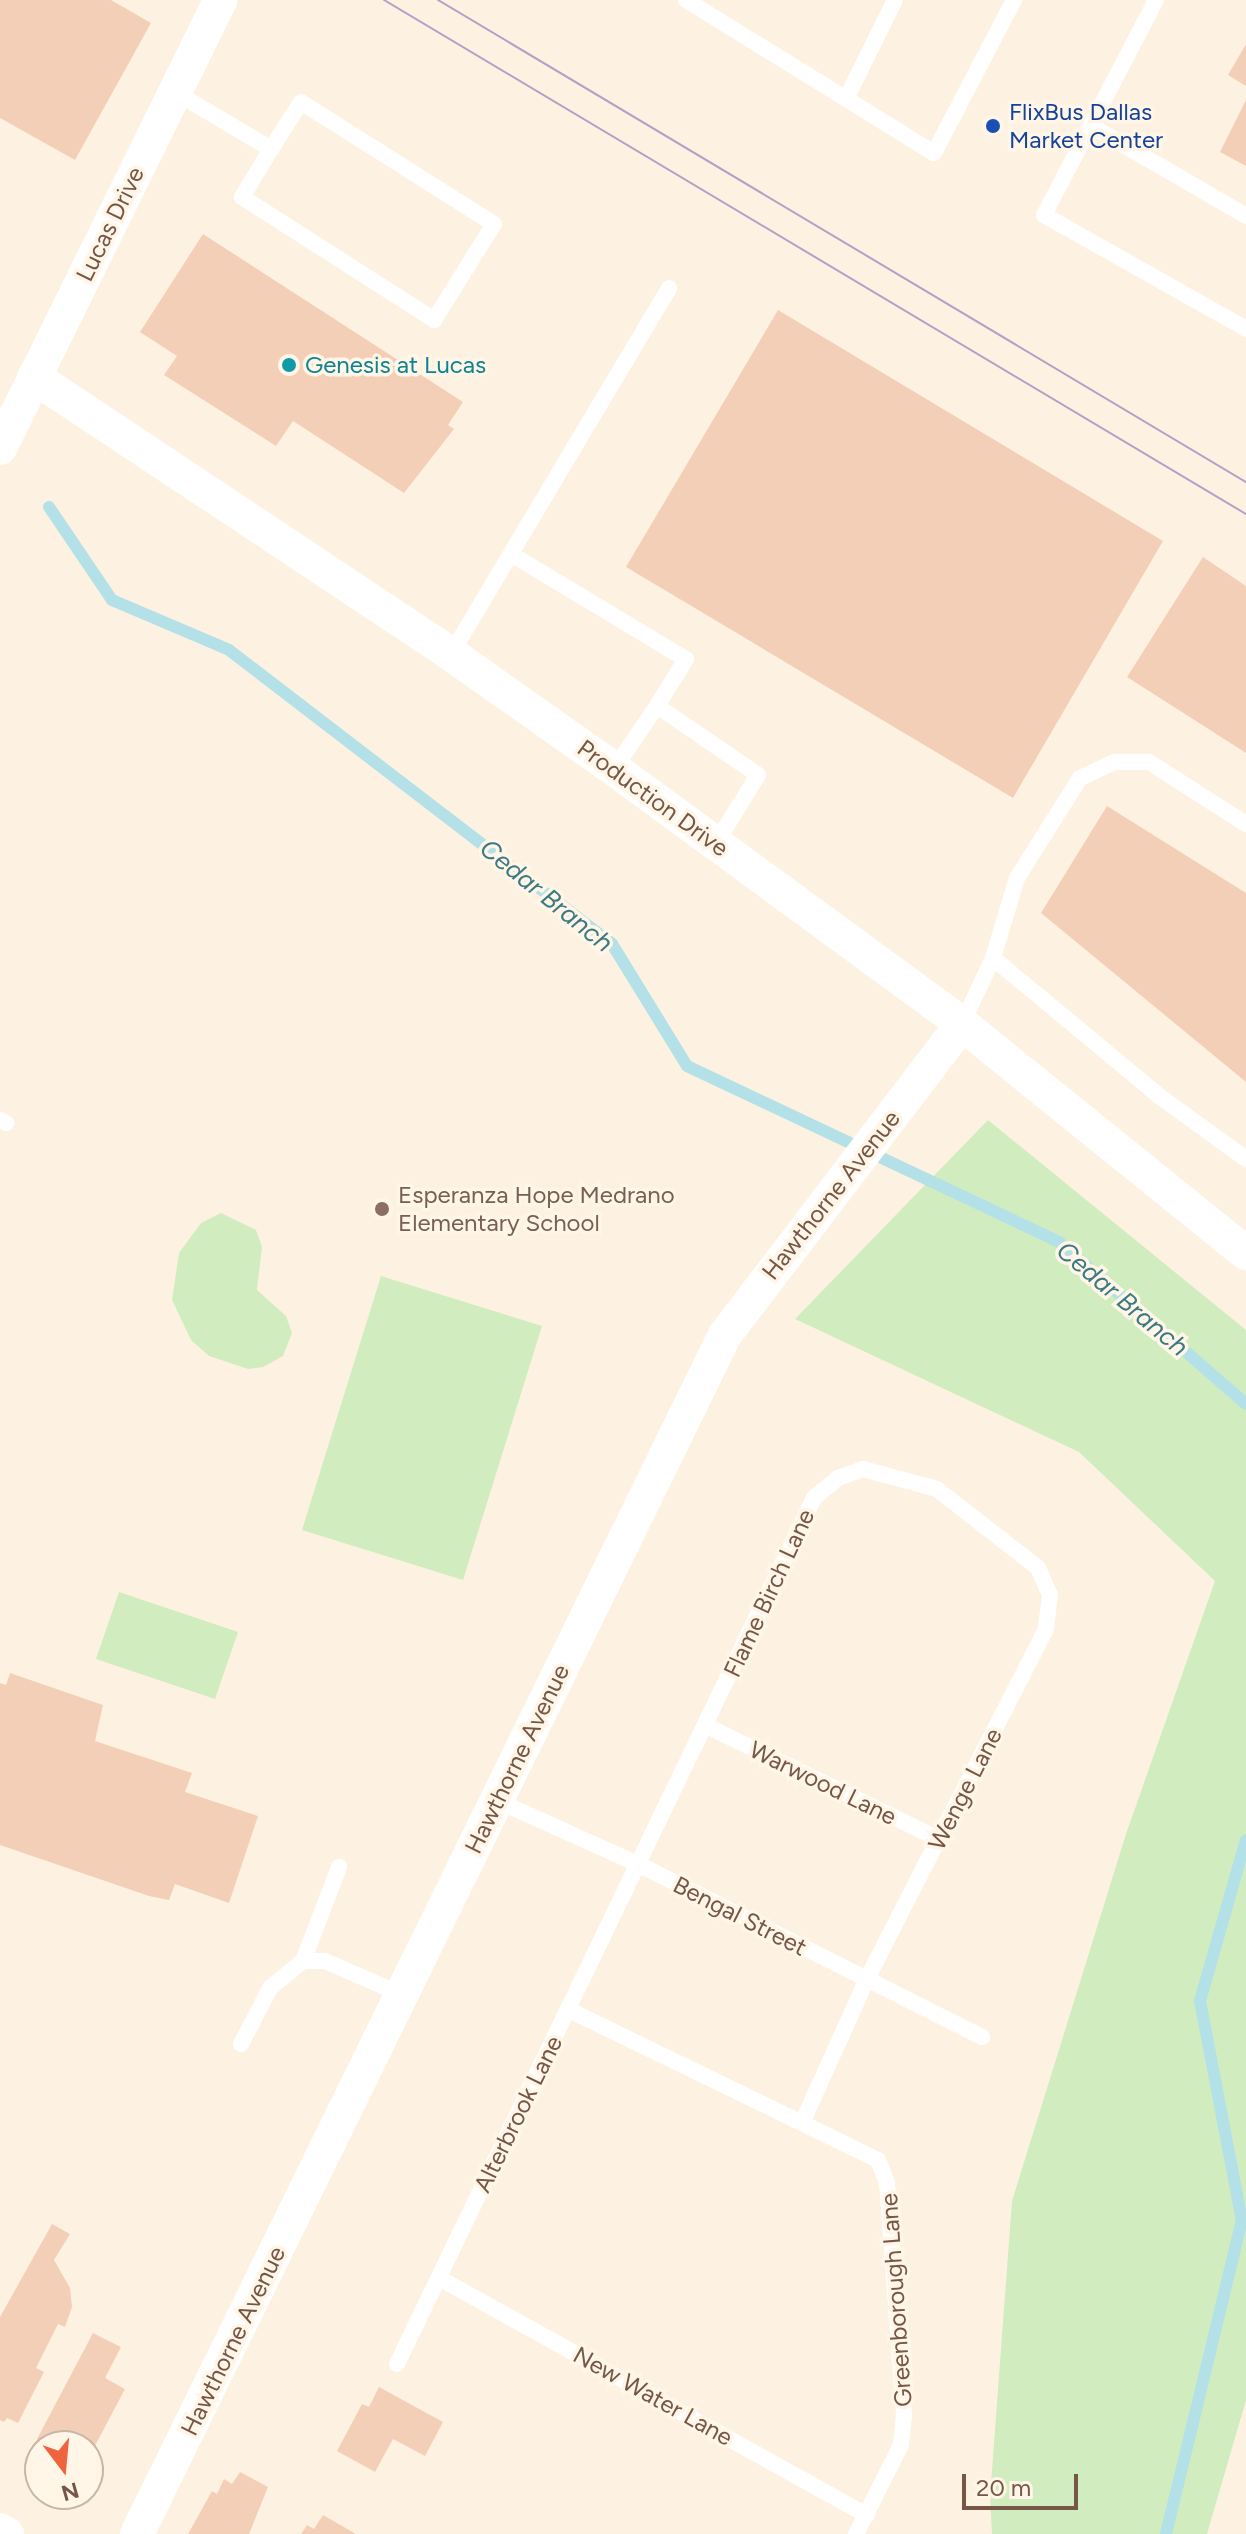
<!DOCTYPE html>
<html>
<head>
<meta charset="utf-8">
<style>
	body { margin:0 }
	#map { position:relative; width:1246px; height:2534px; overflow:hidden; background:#fdf2e1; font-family:Figtree,sans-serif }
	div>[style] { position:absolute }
	.green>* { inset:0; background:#d1ecbf }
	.stream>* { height:12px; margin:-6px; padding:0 6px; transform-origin:6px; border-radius:6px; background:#b4e1e8 }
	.building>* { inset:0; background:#f4cfb7 }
	.service>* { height:16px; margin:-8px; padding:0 8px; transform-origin:8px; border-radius:8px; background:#fff }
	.minor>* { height:34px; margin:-17px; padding:0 17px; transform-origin:17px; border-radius:17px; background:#fff }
	.tram>* { height:2px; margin:-1px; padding:0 1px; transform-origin:1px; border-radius:1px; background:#b49fc7 }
	.dots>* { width:22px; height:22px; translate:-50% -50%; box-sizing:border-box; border:4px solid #fff6e8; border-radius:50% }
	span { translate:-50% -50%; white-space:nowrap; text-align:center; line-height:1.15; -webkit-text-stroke:7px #fff6e8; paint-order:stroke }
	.transit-label { font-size:24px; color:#164399 }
	.left { translate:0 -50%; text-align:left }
	.street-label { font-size:24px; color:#765746 }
	.culture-label { font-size:24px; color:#0d838f }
	.education-label { font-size:24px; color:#785e54 }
	.water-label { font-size:26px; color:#3c7983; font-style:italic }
	.north { position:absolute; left:24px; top:2430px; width:80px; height:80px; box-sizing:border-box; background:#fff6e8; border:2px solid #c8b6a7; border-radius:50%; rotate:164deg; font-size:22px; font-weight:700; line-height:32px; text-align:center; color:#765746 }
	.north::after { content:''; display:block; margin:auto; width:28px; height:36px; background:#ef643e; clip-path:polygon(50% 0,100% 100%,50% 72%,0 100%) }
	.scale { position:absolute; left:962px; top:2474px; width:116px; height:36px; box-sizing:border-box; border:4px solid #765746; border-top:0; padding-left:10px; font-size:24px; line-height:28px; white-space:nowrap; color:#765746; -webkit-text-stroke:6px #fff6e8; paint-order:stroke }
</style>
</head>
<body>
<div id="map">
	<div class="green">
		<i style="clip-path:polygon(988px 1120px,1246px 1330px,1246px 2400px,1207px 2534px,992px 2534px,990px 2497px,1012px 2201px,1126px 1834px,1215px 1581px,1079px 1452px,795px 1319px)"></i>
		<i style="clip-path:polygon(221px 1213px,256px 1230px,262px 1247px,257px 1290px,286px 1316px,292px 1333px,283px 1356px,263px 1367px,248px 1369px,209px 1356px,191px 1340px,172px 1300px,179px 1253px,201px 1223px)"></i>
		<i style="clip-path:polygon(381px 1276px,542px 1326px,463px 1580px,302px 1530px)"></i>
		<i style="clip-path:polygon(119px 1592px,238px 1632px,215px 1699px,96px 1659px)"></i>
	</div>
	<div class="stream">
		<i style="left:49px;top:507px;width:112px;rotate:55.9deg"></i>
		<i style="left:112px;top:600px;width:127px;rotate:23.1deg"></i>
		<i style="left:229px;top:650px;width:483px;rotate:37.5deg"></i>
		<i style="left:612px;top:944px;width:143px;rotate:58.4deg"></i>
		<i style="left:687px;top:1066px;width:412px;rotate:25.3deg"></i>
		<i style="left:1059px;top:1242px;width:247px;rotate:40.9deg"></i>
		<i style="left:1166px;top:2534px;width:322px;rotate:-76.4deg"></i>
		<i style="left:1242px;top:2221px;width:224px;rotate:-100.8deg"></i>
		<i style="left:1200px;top:2001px;width:167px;rotate:-74.1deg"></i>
	</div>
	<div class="building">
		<i style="clip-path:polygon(0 0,111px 0,151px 23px,75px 160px,0 118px)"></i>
		<i style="clip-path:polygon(1246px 44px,1246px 86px,1228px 75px)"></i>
		<i style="clip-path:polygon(1246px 100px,1246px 166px,1220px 152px)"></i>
		<i style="clip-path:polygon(203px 234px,463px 402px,448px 425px,454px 429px,404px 493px,293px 421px,276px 446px,164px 375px,177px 356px,140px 332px)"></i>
		<i style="clip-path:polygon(778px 310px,1163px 541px,1013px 798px,626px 567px)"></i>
		<i style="clip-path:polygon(1203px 557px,1246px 586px,1246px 753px,1127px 677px)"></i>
		<i style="clip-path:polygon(1107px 806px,1246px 893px,1246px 1082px,1041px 913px)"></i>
		<i style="clip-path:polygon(10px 1673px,103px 1705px,95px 1741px,192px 1773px,185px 1792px,258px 1816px,229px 1903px,175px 1884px,169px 1900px,149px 1896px,0 1845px,0 1683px,6px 1685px)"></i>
		<i style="clip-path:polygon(52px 2224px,70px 2234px,54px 2260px,70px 2288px,72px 2307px,65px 2327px,58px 2324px,36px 2368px,44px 2372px,18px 2423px,7px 2418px,4px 2422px,0 2420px,0 2317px)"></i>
		<i style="clip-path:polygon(93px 2333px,121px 2347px,105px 2378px,125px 2389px,88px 2459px,88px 2446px,50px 2446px,37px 2439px)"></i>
		<i style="clip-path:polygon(379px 2387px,443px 2422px,425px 2456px,393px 2439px,375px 2472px,337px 2451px,362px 2404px,369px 2407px)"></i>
		<i style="clip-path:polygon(240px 2472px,268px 2487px,249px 2534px,188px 2534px,212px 2491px,217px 2494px,224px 2479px,232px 2484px)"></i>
		<i style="clip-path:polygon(323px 2515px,356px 2534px,301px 2534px,307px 2525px,314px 2529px)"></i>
	</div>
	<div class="service">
		<i style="left:686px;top:0;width:291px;rotate:31.7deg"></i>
		<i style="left:934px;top:153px;width:173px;rotate:-62.4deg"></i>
		<i style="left:1156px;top:0;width:242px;rotate:117.5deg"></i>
		<i style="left:1044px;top:215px;width:232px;rotate:29.4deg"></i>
		<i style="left:175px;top:92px;width:112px;rotate:30.7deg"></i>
		<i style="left:271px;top:149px;width:56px;rotate:121.1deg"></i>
		<i style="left:242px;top:197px;width:228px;rotate:32.6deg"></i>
		<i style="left:434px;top:320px;width:113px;rotate:-58deg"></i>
		<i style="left:494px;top:224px;width:228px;rotate:-147.7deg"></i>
		<i style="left:301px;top:102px;width:56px;rotate:122.6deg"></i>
		<i style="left:846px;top:99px;width:110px;rotate:-63.7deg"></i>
		<i style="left:1091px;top:126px;width:179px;rotate:30.1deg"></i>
		<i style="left:511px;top:554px;width:204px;rotate:31deg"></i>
		<i style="left:686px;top:659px;width:55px;rotate:121.7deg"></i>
		<i style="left:451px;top:654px;width:426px;rotate:-59.2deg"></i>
		<i style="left:614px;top:769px;width:76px;rotate:-55.7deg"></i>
		<i style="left:657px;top:706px;width:122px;rotate:34.3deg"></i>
		<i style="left:758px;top:775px;width:80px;rotate:121.7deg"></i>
		<i style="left:993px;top:958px;width:216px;rotate:39.7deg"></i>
		<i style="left:1159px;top:1096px;width:107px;rotate:35.9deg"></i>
		<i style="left:962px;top:1024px;width:73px;rotate:-64.8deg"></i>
		<i style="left:993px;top:958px;width:84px;rotate:-73.3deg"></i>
		<i style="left:1017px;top:878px;width:118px;rotate:-57.8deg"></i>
		<i style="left:1080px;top:778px;width:38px;rotate:-25deg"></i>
		<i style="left:1115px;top:762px;width:34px"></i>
		<i style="left:1149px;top:762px;width:115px;rotate:32.6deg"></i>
		<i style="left:0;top:1120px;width:7px;rotate:27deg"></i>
		<i style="left:707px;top:1726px;width:258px;rotate:26deg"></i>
		<i style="left:496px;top:1800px;width:158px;rotate:24.3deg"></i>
		<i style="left:640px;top:1865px;width:383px;rotate:26.7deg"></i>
		<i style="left:303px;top:1961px;width:101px;rotate:-69deg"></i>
		<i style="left:569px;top:2010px;width:343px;rotate:25.9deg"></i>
		<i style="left:878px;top:2160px;width:24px;rotate:68deg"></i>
		<i style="left:887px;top:2182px;width:234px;rotate:85.8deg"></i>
		<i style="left:904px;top:2415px;width:30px;rotate:96deg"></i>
		<i style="left:901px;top:2445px;width:100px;rotate:116.8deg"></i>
		<i style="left:241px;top:2044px;width:63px;rotate:-62.6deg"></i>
		<i style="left:270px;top:1988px;width:43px;rotate:-39.3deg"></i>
		<i style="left:303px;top:1961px;width:22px"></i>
		<i style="left:325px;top:1961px;width:85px;rotate:23.6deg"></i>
		<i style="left:439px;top:2278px;width:489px;rotate:29deg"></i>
		<i style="left:397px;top:2364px;width:961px;rotate:-64.29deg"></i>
		<i style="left:814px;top:1498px;width:31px;rotate:-40deg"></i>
		<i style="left:838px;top:1478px;width:27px;rotate:-20deg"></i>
		<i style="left:863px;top:1469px;width:77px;rotate:15.1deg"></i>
		<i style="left:937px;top:1489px;width:128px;rotate:38deg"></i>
		<i style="left:1038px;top:1568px;width:30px;rotate:66deg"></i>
		<i style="left:1050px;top:1595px;width:34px;rotate:97deg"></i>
		<i style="left:1046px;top:1629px;width:393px;rotate:117.1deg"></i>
		<i style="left:867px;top:1979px;width:156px;rotate:114.3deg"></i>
	</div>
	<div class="minor">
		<i style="left:34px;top:377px;width:501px;rotate:33.59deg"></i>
		<i style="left:451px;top:654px;width:199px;rotate:35.2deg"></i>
		<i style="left:614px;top:769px;width:431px;rotate:36.2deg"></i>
		<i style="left:962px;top:1024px;width:365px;rotate:38.9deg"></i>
		<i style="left:0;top:448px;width:499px;rotate:-63.8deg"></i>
		<i style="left:0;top:2530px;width:8px;rotate:30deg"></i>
		<i style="left:137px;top:2534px;width:1335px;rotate:-63.88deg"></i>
		<i style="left:725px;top:1335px;width:391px;rotate:-52.7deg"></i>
	</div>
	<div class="tram">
		<i style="left:384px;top:0;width:1004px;rotate:30.81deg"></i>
		<i style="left:438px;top:0;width:941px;rotate:30.82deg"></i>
	</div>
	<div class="dots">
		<i style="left:993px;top:126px;background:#1a4fb4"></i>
		<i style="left:289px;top:365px;background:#0f9aa8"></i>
		<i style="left:382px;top:1209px;background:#8d6e63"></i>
	</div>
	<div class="transit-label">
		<span class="left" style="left:1009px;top:126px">FlixBus Dallas<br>Market Center</span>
	</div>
	<div class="street-label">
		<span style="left:110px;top:224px;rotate:-64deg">Lucas Drive</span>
		<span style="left:653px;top:798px;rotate:36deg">Production Drive</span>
		<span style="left:831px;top:1195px;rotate:-52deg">Hawthorne Avenue</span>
		<span style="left:769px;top:1593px;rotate:-65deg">Flame Birch Lane</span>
		<span style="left:517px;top:1759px;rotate:-64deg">Hawthorne Avenue</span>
		<span style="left:823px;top:1783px;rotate:26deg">Warwood Lane</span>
		<span style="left:965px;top:1789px;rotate:-63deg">Wenge Lane</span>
		<span style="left:740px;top:1916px;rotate:27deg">Bengal Street</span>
		<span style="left:518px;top:2114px;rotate:-64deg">Alterbrook Lane</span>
		<span style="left:896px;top:2300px;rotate:-94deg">Greenborough Lane</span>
		<span style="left:233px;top:2341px;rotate:-64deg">Hawthorne Avenue</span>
		<span style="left:653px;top:2396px;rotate:29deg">New Water Lane</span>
	</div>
	<div class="culture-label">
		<span class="left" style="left:305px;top:365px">Genesis at Lucas</span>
	</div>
	<div class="education-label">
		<span class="left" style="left:398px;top:1209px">Esperanza Hope Medrano<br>Elementary School</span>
	</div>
	<div class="water-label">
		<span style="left:546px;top:896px;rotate:39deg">Cedar Branch</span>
		<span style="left:1122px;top:1299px;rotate:40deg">Cedar Branch</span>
	</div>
	<div class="north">N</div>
	<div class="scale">20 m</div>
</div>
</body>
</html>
